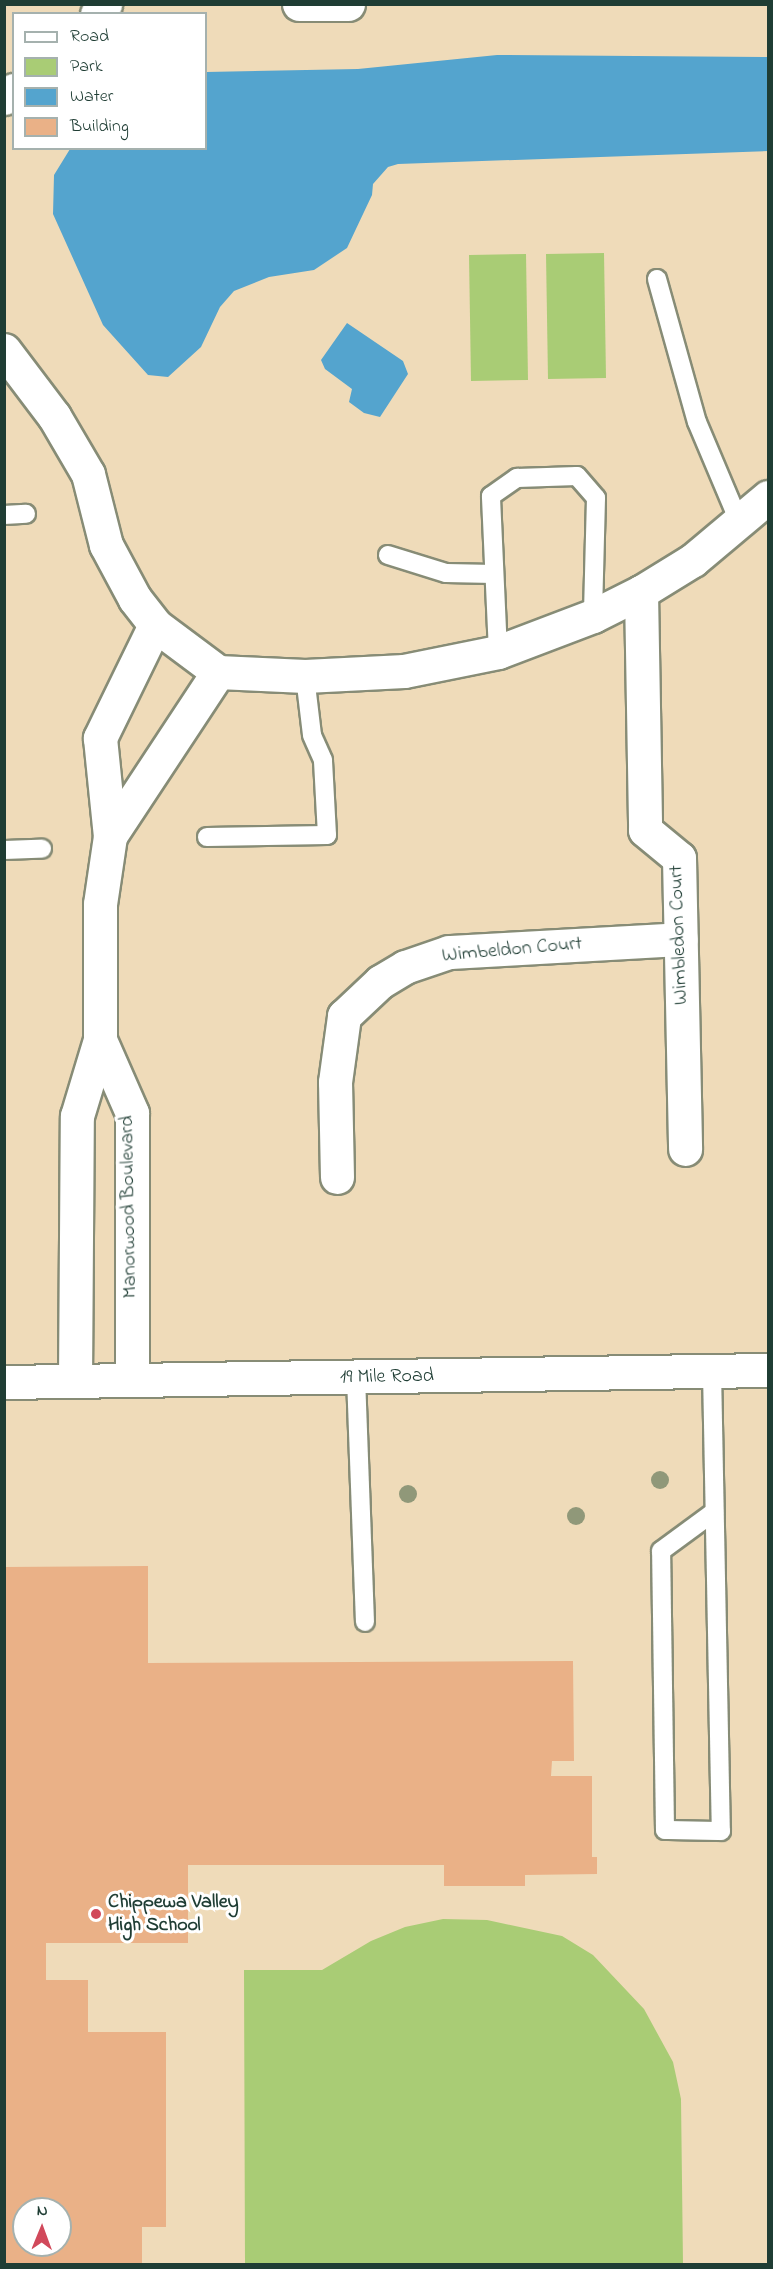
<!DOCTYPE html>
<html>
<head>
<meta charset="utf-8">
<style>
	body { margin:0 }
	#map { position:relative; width:773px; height:2269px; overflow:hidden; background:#efdbb9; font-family:"Indie Flower",sans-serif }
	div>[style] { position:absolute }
	.green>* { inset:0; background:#a9cc75 }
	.water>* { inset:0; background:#54a4ce }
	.building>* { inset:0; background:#eab187 }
	.roads { filter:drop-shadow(2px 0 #878c76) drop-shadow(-2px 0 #878c76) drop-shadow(0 2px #878c76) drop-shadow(0 -2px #878c76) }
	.service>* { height:18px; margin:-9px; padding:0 9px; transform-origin:9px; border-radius:9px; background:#fff }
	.minor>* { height:33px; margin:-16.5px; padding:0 16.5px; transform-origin:16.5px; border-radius:16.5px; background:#fff }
	.tertiary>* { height:33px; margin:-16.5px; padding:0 16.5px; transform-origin:16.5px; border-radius:16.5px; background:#fff }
	.trees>* { width:18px; height:18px; margin:-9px; border-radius:50%; background:#909879 }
	.dots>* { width:16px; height:16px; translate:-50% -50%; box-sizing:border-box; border:3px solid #fff; border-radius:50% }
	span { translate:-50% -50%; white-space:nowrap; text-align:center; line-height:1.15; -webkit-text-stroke:6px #fff; paint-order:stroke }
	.street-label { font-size:20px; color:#1f3d34 }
	.poi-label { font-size:20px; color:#1f3d34; font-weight:700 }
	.left { translate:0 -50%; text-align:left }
	.frame { position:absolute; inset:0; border:6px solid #1f3d34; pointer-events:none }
	.legend { position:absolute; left:12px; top:12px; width:195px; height:138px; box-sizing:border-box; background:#fff; border:2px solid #a5b1ae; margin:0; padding:8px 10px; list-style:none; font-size:18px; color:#1f3d34 }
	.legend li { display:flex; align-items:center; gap:12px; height:30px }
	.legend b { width:30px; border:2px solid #a5b1ae }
	.north { position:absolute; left:12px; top:2197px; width:60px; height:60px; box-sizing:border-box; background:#fff; border:2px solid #a5b1ae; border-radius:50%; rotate:1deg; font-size:16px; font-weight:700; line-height:24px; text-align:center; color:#1f3d34 }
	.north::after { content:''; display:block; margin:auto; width:21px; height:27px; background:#d1495b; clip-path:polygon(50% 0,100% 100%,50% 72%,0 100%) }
</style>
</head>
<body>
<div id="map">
	<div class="green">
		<i style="clip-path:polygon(604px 253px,606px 378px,548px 379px,546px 254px)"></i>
		<i style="clip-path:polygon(526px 254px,528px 380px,471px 381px,469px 255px)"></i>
		<i style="clip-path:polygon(443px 1919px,487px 1920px,562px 1936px,593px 1955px,644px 2009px,673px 2062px,681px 2099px,683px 2264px,245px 2264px,244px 1970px,322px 1970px,371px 1941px,405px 1927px)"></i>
	</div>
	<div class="water">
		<i style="clip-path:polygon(497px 55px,768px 57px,768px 151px,398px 164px,388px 167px,373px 184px,372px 195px,347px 248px,314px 270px,269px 277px,234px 291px,220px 307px,201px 347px,168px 377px,148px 375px,103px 325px,53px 214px,54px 175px,70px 149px,206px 148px,206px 72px,358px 69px)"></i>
		<i style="clip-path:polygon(347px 323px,403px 361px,408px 374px,380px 417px,364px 413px,349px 402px,352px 389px,325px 369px,321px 360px)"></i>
	</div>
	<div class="building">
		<i style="clip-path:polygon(evenodd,148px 1566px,148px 1663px,573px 1661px,574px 1761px,552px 1761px,551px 1776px,592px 1776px,592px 1857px,597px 1857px,597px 1874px,525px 1875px,525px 1886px,444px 1886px,444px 1865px,188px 1865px,188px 1943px,46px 1943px,46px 1980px,88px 1980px,88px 2032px,166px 2032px,166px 2227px,142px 2227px,142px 2264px,4px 2264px,4px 1567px,148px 1566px,24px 2209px,60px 2209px,60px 2245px,24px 2245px,24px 2209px)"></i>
	</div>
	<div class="roads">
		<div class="service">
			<i style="left:657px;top:279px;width:148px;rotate:74.4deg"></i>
			<i style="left:697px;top:422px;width:105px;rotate:67.1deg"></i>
			<i style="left:4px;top:515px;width:22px;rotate:-3deg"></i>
			<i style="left:388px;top:555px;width:61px;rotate:17.2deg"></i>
			<i style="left:446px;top:573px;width:48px;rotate:1.2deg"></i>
			<i style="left:498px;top:652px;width:156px;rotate:-92.6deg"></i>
			<i style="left:491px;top:496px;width:32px;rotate:-35deg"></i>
			<i style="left:517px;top:478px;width:60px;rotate:-1.9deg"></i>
			<i style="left:577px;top:476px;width:29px;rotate:49deg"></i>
			<i style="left:596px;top:498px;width:118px;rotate:91.5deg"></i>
			<i style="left:207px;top:837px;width:120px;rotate:-1deg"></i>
			<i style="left:327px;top:835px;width:75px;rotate:-93.1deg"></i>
			<i style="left:323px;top:760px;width:27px;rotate:-114deg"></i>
			<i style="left:312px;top:735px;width:59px;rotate:-96.8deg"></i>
			<i style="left:4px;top:850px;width:38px;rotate:-2deg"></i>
			<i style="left:712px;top:1371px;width:460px;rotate:88.9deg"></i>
			<i style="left:721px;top:1831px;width:56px;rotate:-179deg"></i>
			<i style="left:665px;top:1830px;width:279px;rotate:-90.8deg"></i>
			<i style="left:661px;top:1551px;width:66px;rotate:-36.3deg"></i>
			<i style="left:356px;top:1377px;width:245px;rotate:87.9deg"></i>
		</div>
		<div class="minor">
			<i style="left:299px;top:4px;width:49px"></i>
			<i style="left:97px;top:14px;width:13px;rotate:-51deg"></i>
			<i style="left:4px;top:98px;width:13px;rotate:-39deg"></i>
			<i style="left:4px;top:350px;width:83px;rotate:52.9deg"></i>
			<i style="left:54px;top:416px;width:67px;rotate:59.6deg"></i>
			<i style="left:88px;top:474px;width:73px;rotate:75.8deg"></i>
			<i style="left:106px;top:545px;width:61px;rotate:61.8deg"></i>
			<i style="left:135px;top:599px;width:33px;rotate:52deg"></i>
			<i style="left:155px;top:625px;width:79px;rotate:36.7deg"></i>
			<i style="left:641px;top:592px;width:238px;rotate:89deg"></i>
			<i style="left:645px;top:830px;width:44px;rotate:39.5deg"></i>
			<i style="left:679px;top:858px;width:291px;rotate:88.8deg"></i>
			<i style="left:155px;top:625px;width:126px;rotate:116deg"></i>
			<i style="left:100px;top:738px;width:99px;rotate:84.2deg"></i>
			<i style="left:110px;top:836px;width:196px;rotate:-56.6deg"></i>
			<i style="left:218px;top:672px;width:87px;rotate:2.6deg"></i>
			<i style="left:305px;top:676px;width:99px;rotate:-2.9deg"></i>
			<i style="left:404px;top:671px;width:96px;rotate:-11.4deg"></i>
			<i style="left:498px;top:652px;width:102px;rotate:-20.8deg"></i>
			<i style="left:593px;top:616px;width:54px;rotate:-26.6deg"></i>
			<i style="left:641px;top:592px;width:61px;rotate:-31.6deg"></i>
			<i style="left:693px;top:560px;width:98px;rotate:-40deg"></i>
			<i style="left:100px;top:1040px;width:136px;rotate:-90deg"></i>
			<i style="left:100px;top:904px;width:69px;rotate:-81.6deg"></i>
			<i style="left:337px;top:1177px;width:95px;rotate:-91.2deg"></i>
			<i style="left:335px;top:1082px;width:67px;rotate:-82.2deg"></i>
			<i style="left:344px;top:1016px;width:50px;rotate:-43.4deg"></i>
			<i style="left:380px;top:982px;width:29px;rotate:-31deg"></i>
			<i style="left:405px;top:967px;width:46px;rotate:-18.8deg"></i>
			<i style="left:449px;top:952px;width:232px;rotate:-3.2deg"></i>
			<i style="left:75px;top:1381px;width:265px;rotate:-89.6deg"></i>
			<i style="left:77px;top:1116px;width:79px;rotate:-73.2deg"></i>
			<i style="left:100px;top:1040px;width:80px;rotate:66.3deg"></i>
			<i style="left:132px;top:1113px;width:267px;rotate:90deg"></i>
		</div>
		<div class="tertiary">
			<i style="left:4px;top:1382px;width:764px;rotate:-0.9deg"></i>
		</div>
	</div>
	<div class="trees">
		<i style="left:660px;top:1480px"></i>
		<i style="left:408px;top:1494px"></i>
		<i style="left:576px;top:1516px"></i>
	</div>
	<div class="dots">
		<i style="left:96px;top:1914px;background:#d1495b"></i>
	</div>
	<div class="street-label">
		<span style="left:679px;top:935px;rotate:-92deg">Wimbledon Court</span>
		<span style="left:512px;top:950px;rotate:-5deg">Wimbeldon Court</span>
		<span style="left:129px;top:1207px;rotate:-91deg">Manorwood Boulevard</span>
		<span style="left:387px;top:1377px;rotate:-1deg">19 Mile Road</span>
	</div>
	<div class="poi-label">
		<span class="left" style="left:108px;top:1914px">Chippewa Valley<br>High School</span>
	</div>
	<div class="frame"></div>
	<ul class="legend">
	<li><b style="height:8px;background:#fff"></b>Road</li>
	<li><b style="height:16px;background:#a9cc75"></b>Park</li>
	<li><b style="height:16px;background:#54a4ce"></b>Water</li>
	<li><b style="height:16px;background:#eab187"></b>Building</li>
	</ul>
	<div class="north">N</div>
</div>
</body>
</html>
